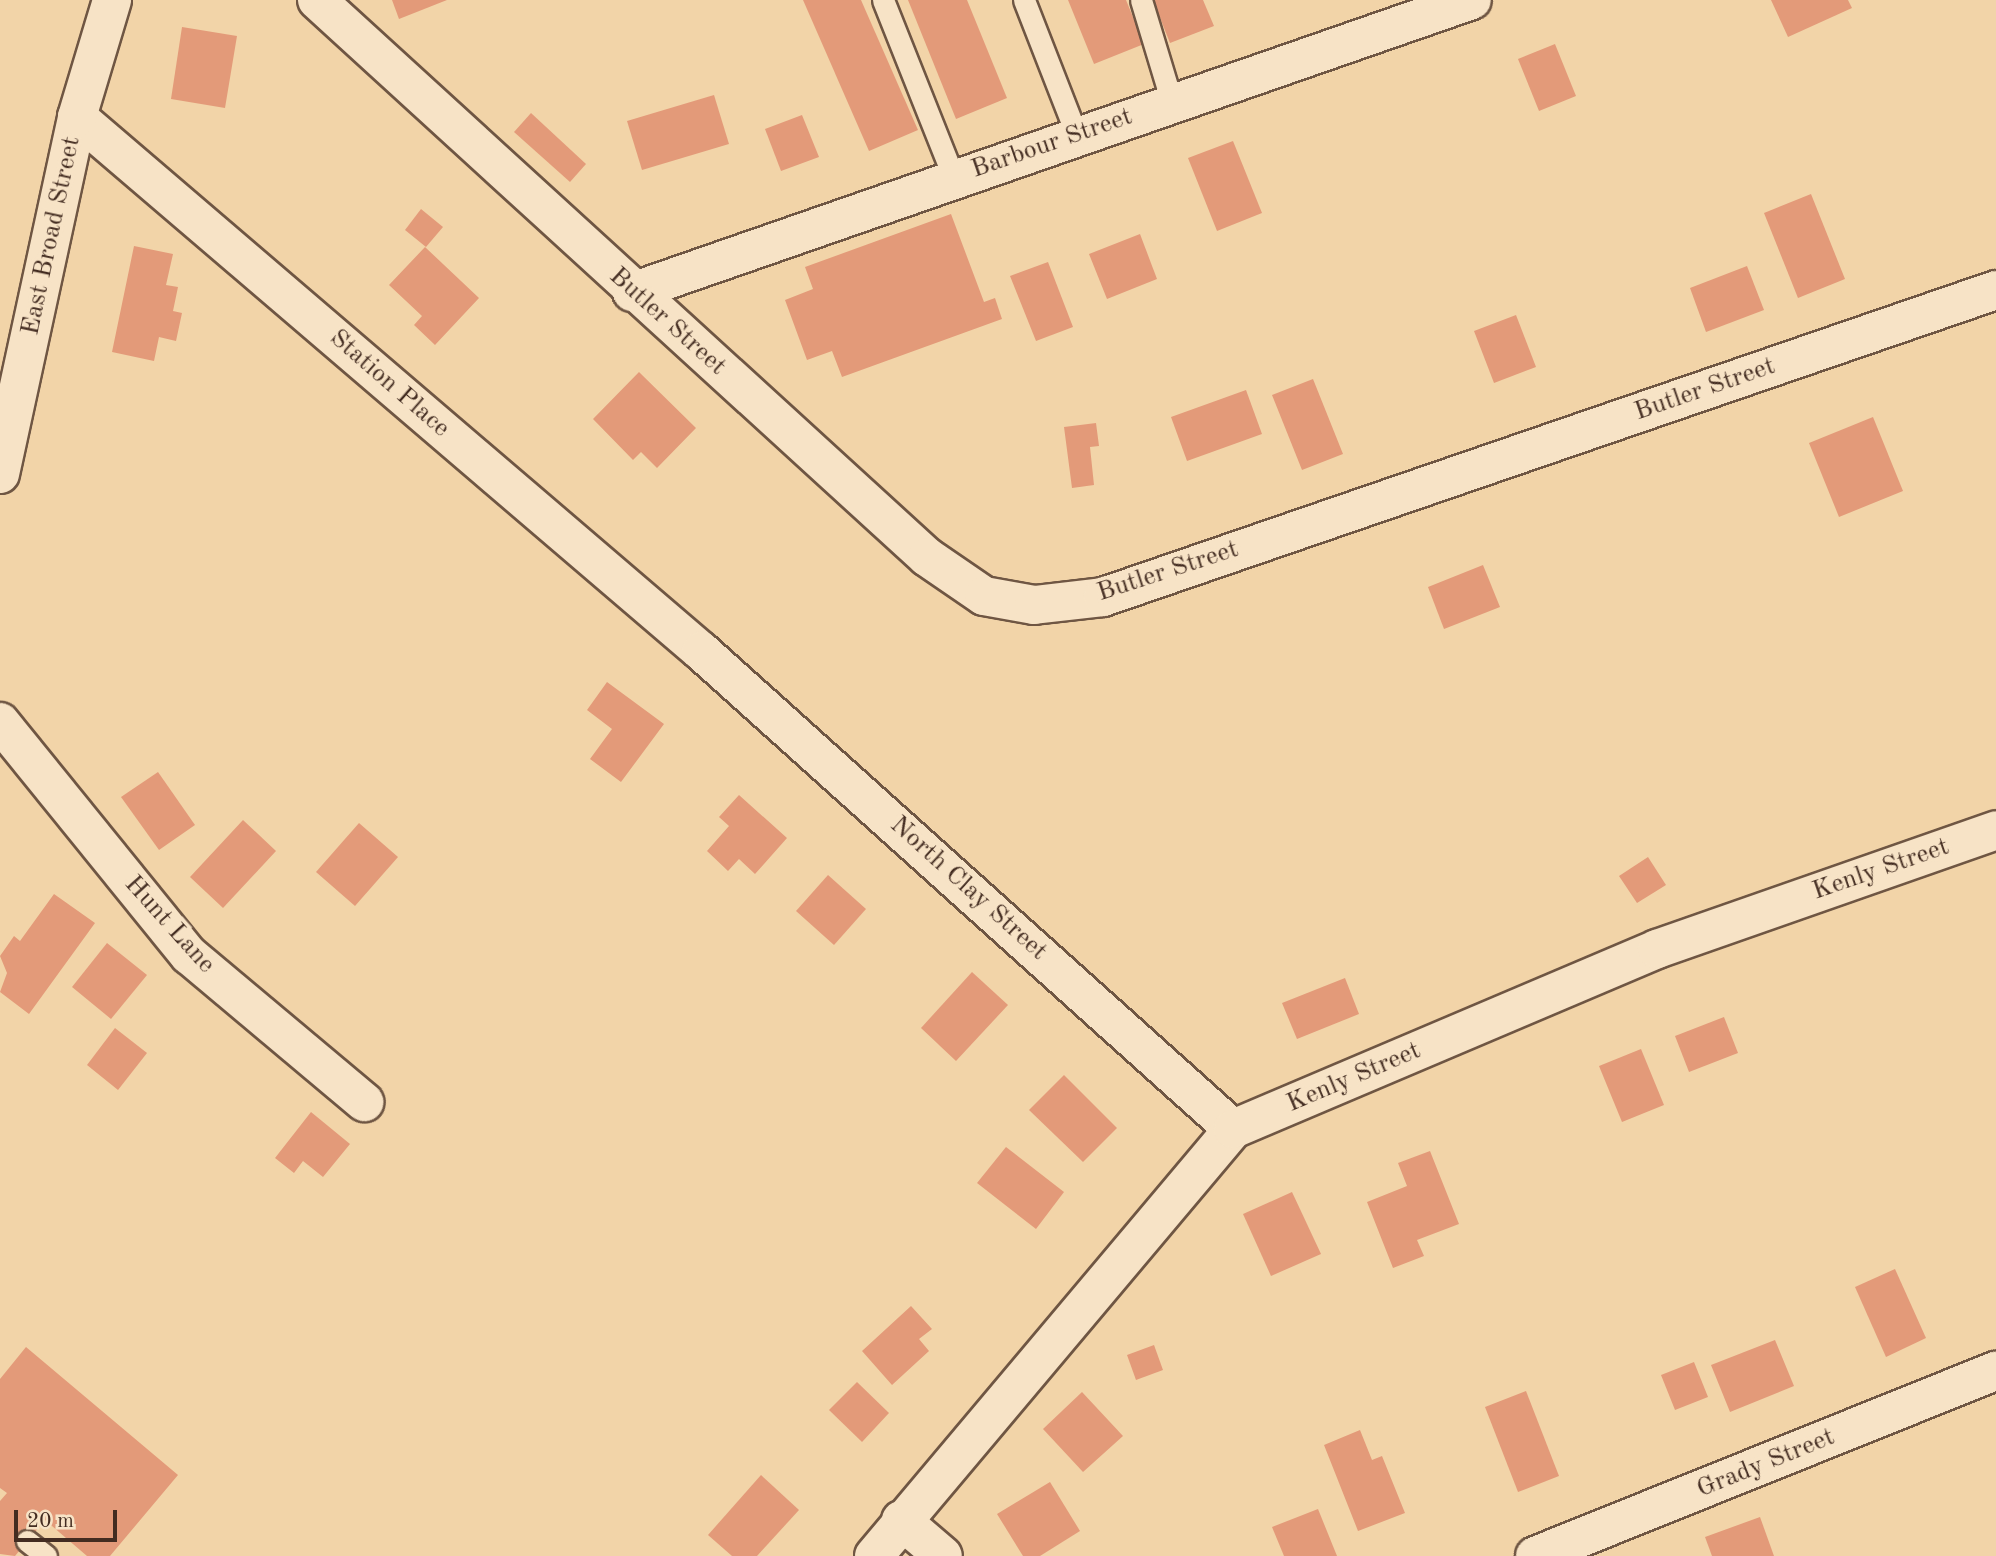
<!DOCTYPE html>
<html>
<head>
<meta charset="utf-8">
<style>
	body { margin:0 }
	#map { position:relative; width:1996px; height:1556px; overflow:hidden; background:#f2d4a8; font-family:"Old Standard TT",serif }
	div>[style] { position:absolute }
	.building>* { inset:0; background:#e39a79 }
	.roads { filter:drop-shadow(2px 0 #6f5643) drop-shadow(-2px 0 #6f5643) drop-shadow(0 2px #6f5643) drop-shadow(0 -2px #6f5643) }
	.lane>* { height:21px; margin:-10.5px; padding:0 10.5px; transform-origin:10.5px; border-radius:10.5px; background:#f7e3c6 }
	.street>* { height:38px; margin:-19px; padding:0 19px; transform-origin:19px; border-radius:19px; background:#f7e3c6 }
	span { translate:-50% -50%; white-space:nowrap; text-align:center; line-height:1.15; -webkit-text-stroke:7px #f7e3c6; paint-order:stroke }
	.street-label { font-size:26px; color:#432c21 }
	.scale { position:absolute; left:14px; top:1510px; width:103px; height:32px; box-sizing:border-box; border:4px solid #432c21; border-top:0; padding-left:9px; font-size:21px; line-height:24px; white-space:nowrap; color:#432c21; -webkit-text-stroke:5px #f7e3c6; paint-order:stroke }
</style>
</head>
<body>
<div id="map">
	<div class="building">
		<i style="clip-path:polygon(392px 0,447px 0,399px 19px)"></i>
		<i style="clip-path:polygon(803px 0,861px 0,918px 130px,869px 151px)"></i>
		<i style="clip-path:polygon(908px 0,967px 0,1007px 98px,956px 119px)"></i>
		<i style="clip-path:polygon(1068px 0,1126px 0,1144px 44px,1094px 64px)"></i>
		<i style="clip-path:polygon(1153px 0,1203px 0,1214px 26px,1170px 43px)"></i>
		<i style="clip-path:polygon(1771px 0,1848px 0,1852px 8px,1788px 37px)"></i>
		<i style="clip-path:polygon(182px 27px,237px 36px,225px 108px,171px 99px)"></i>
		<i style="clip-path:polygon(1555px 44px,1576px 96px,1539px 111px,1518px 59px)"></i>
		<i style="clip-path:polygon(714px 95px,729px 144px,642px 170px,627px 121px)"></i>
		<i style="clip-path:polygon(531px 113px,586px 164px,570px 182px,514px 132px)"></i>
		<i style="clip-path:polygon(802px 115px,819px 157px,781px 171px,765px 129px)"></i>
		<i style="clip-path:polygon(1233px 141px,1262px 213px,1217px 231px,1188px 158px)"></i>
		<i style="clip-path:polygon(1811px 194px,1845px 279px,1798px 298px,1764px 213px)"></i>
		<i style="clip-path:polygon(421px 209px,443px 227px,426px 247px,405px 230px)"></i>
		<i style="clip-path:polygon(951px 214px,984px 302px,995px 298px,1002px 319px,842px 377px,832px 351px,807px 360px,785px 300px,813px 289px,805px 267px)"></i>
		<i style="clip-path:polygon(1140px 234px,1157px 279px,1107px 299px,1089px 254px)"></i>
		<i style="clip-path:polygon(134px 246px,173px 254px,166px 285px,178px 287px,173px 311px,182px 313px,176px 341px,159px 337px,154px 361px,112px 352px)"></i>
		<i style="clip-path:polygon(425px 247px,479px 298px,435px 345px,414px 325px,422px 316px,389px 285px)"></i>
		<i style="clip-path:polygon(1048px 262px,1073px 327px,1036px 341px,1010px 276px)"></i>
		<i style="clip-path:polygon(1747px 266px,1764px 310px,1706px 332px,1690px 288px)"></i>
		<i style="clip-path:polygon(1516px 315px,1536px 367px,1494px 383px,1474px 331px)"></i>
		<i style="clip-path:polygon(639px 372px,696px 428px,657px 468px,641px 452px,633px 460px,593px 419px)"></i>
		<i style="clip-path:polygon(1313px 379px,1343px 454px,1302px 470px,1272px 395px)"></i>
		<i style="clip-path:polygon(1246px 390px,1262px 434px,1187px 461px,1171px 417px)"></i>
		<i style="clip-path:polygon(1873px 417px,1903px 491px,1839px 517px,1809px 443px)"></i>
		<i style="clip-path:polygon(1096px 423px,1099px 446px,1090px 447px,1094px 485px,1072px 488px,1064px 427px)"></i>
		<i style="clip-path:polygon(1483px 565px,1500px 607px,1444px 629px,1428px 587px)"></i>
		<i style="clip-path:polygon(607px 682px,664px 724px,621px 782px,590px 759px,612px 729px,587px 710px)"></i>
		<i style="clip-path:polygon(158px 772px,195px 825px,159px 850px,121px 797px)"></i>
		<i style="clip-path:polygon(739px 795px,787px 838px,755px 874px,739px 859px,728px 871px,707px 851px,729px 826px,719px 817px)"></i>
		<i style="clip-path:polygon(243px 820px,276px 851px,223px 908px,190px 877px)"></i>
		<i style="clip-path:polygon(359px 823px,398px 857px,355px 906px,316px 872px)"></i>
		<i style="clip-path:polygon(1648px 857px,1666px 885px,1637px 903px,1619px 876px)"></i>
		<i style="clip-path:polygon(828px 875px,866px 909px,834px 945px,796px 911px)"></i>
		<i style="clip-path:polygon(54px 894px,95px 923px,29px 1014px,0 992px,7px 973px,0 956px,14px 936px,20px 941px)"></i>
		<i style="clip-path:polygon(107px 943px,147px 975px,111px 1019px,72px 987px)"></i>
		<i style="clip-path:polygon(972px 972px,1008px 1005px,956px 1061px,921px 1028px)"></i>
		<i style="clip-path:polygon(1345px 978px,1359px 1014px,1297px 1039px,1282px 1003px)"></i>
		<i style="clip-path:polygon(1724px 1017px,1738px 1053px,1689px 1072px,1675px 1036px)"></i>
		<i style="clip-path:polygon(115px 1028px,147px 1053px,118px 1090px,87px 1065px)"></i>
		<i style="clip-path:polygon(1641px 1049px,1664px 1105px,1622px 1122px,1599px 1066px)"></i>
		<i style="clip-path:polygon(1064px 1075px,1117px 1128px,1083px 1162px,1029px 1110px)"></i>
		<i style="clip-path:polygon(311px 1112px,350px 1144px,323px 1177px,303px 1161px,294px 1173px,275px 1158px)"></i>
		<i style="clip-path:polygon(1006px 1147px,1064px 1192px,1036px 1229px,977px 1183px)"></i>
		<i style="clip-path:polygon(1430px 1151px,1459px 1224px,1417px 1240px,1424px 1256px,1393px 1268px,1367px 1202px,1407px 1186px,1398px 1163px)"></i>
		<i style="clip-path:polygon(1292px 1192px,1321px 1254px,1271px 1276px,1243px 1214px)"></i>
		<i style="clip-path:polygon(1895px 1269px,1926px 1338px,1886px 1357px,1855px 1287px)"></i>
		<i style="clip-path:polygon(911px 1306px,932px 1329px,919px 1339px,929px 1351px,892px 1385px,862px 1351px)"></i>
		<i style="clip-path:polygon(1775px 1340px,1794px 1386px,1730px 1412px,1711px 1365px)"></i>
		<i style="clip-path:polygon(1154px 1345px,1163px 1370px,1136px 1380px,1127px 1355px)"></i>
		<i style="clip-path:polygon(26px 1347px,178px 1475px,110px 1556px,87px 1556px,45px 1520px,15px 1556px,0 1554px,0 1501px,7px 1493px,0 1488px,0 1379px)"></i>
		<i style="clip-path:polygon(1694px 1362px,1708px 1397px,1675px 1410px,1661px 1375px)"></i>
		<i style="clip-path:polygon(857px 1382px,889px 1413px,862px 1442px,829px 1410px)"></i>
		<i style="clip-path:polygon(1526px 1391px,1559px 1476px,1518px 1492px,1485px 1407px)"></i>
		<i style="clip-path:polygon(1082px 1392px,1123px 1436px,1083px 1472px,1043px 1429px)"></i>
		<i style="clip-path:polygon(1360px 1430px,1372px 1460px,1382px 1456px,1405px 1513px,1358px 1531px,1324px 1445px)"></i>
		<i style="clip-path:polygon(761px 1475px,799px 1510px,757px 1556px,732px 1556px,708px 1535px)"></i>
		<i style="clip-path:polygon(1050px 1482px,1080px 1531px,1040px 1556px,1023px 1556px,997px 1514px)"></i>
		<i style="clip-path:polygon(1318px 1509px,1337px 1556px,1284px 1556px,1272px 1527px)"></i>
		<i style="clip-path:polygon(1760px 1517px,1774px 1556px,1712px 1556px,1705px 1537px)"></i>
	</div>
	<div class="roads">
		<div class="lane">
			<i style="left:883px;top:0;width:192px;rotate:68.3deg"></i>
			<i style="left:1024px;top:0;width:146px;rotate:68.7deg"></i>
			<i style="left:1141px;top:0;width:108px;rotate:73.2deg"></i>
			<i style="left:27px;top:1541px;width:24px;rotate:38deg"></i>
		</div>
		<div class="street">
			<i style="left:317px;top:0;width:826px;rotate:42.4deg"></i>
			<i style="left:927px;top:557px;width:69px;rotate:34.4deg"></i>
			<i style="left:984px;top:596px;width:51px;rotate:10.2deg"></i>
			<i style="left:1034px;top:605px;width:69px;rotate:-6.6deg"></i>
			<i style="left:1103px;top:597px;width:944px;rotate:-18.97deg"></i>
			<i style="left:77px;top:117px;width:821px;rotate:40.56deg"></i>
			<i style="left:701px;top:651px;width:715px;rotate:41.94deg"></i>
			<i style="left:632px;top:292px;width:889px;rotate:-19.17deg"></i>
			<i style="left:0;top:474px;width:365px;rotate:-77.8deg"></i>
			<i style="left:77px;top:117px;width:122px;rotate:-73.3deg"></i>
			<i style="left:0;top:722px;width:300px;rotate:51deg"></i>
			<i style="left:189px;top:955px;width:229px;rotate:40deg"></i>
			<i style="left:901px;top:1520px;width:55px;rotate:40.6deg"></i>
			<i style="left:874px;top:1556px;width:558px;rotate:-49.94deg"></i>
			<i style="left:1233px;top:1129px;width:461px;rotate:-23deg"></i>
			<i style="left:1657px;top:949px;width:359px;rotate:-19.3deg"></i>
			<i style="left:1535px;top:1556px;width:497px;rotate:-21.9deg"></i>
		</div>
	</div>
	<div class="street-label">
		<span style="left:1052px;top:144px;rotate:-19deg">Barbour Street</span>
		<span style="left:52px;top:236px;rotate:-78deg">East Broad Street</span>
		<span style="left:667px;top:322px;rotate:42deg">Butler Street</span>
		<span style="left:389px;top:384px;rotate:41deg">Station Place</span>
		<span style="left:1705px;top:390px;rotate:-19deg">Butler Street</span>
		<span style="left:1168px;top:572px;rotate:-18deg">Butler Street</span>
		<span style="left:1881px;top:870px;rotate:-19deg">Kenly Street</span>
		<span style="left:968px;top:889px;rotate:42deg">North Clay Street</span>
		<span style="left:169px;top:925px;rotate:48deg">Hunt Lane</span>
		<span style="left:1354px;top:1078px;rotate:-23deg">Kenly Street</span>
		<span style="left:1766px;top:1464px;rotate:-22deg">Grady Street</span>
	</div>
	<div class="scale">20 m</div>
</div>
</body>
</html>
